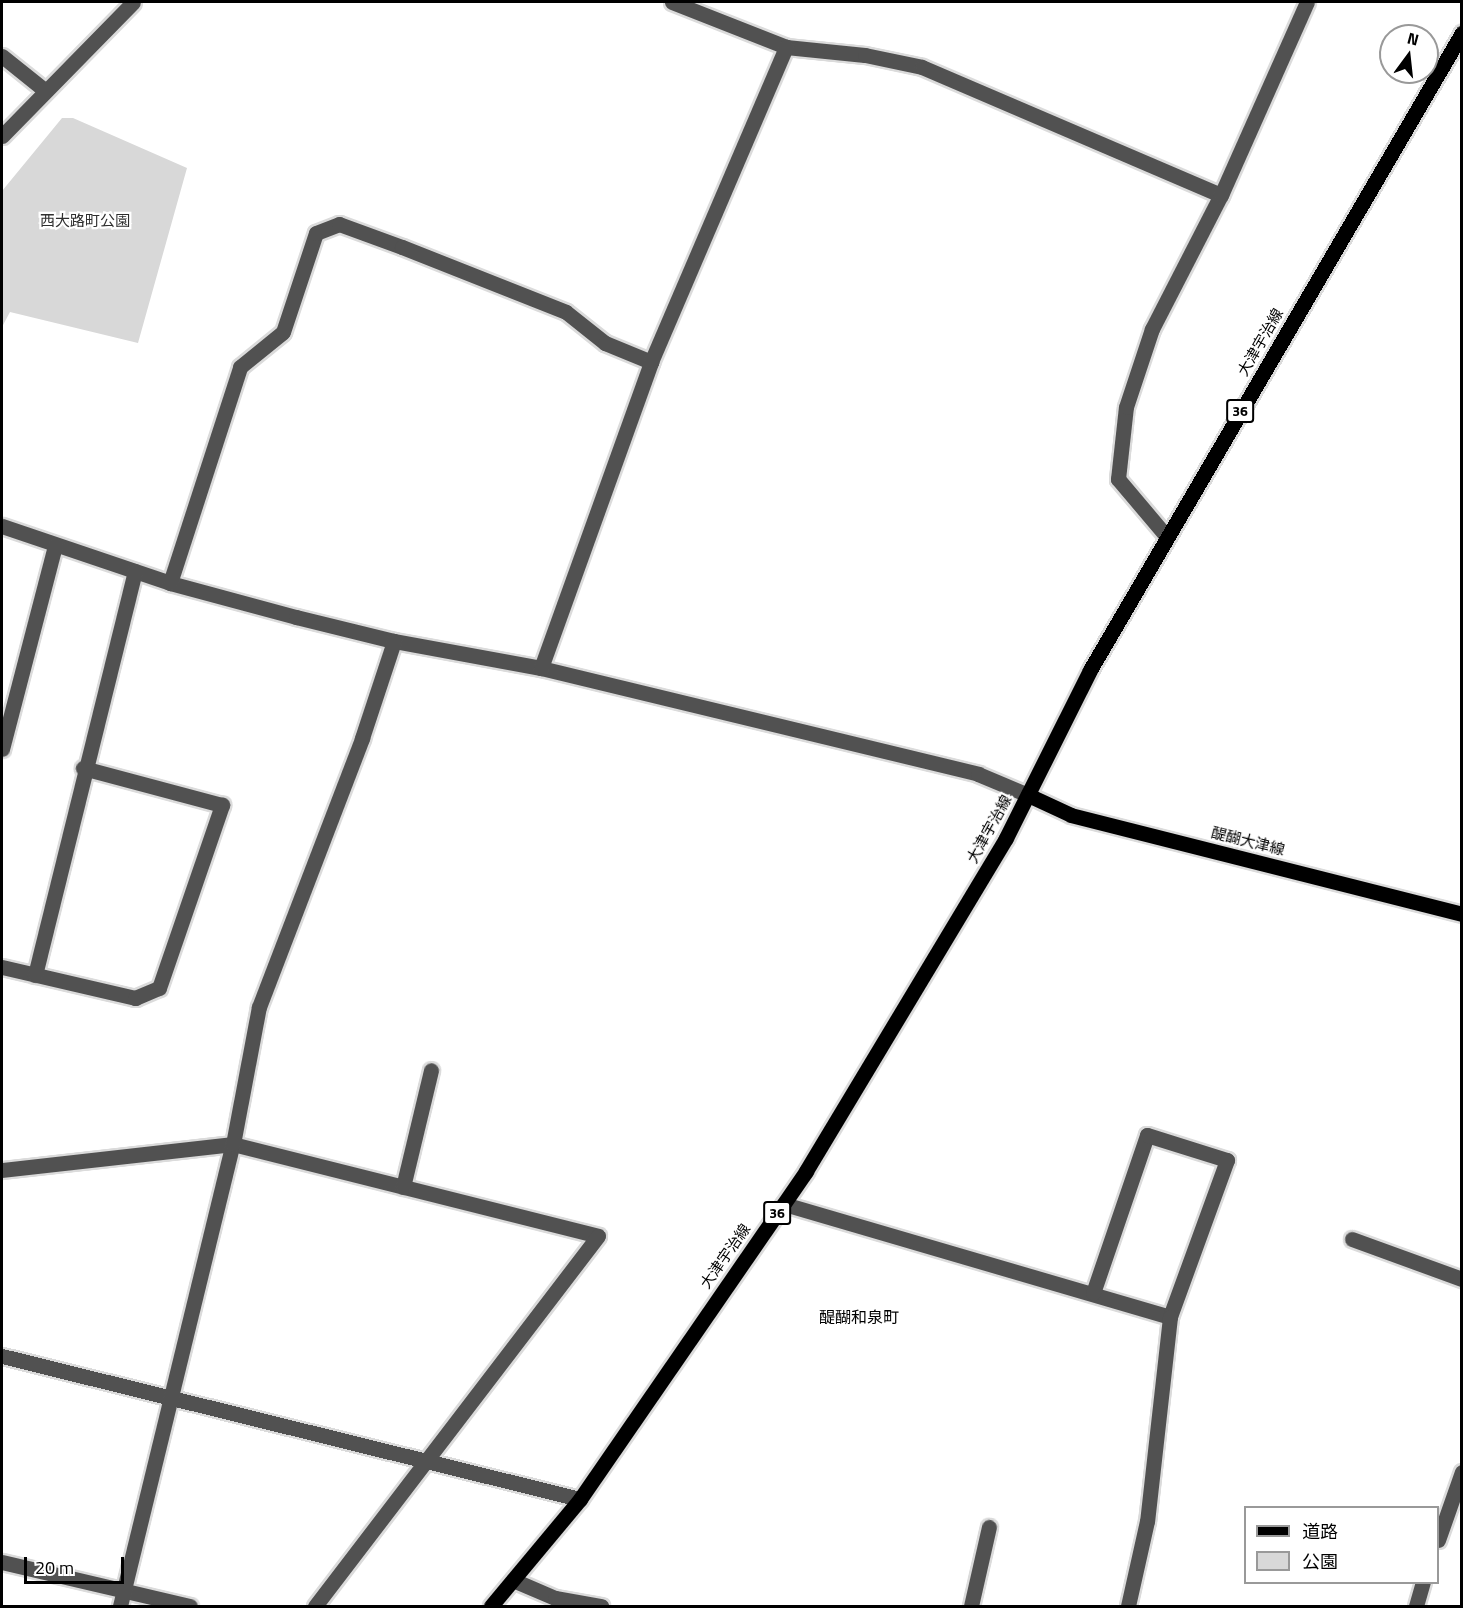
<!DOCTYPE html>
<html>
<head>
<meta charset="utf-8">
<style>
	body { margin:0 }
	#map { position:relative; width:1463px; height:1608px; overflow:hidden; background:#fff; font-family:"Titillium Web","Noto Sans JP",sans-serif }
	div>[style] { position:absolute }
	.green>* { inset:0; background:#d8d8d8 }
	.roads { filter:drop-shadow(2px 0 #dbdbdb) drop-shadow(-2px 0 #dbdbdb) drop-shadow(0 2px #dbdbdb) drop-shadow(0 -2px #dbdbdb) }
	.minor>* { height:15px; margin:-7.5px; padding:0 7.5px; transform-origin:7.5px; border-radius:7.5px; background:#515151 }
	.major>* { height:15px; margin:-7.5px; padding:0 7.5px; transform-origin:7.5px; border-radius:7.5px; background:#000 }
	span { translate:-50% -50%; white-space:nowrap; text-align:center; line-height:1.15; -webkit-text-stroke:4.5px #fff; paint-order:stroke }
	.shield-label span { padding:2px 4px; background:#fff; border:2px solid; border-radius:4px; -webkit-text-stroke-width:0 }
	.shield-label { font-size:14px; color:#000; font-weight:700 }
	.park-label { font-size:15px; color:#2f2f2f }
	.street-label { font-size:15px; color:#000 }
	.neighbourhood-label { font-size:16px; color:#000 }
	.frame { position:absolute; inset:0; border:3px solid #000; pointer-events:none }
	.legend { position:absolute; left:1244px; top:1506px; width:195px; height:78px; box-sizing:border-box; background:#fff; border:2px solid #999; margin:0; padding:8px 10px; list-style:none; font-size:18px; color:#000 }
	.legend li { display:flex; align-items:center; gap:12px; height:30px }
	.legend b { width:30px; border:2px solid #999 }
	.north { position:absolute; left:1379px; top:24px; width:60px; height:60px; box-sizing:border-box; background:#fff; border:2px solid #999; border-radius:50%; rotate:15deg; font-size:16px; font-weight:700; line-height:24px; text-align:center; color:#000 }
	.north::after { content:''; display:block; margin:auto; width:21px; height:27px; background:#000; clip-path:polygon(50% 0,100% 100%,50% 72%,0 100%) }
	.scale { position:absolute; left:24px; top:1557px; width:100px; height:27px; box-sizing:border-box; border:3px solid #000; border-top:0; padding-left:8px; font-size:18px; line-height:21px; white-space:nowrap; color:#000; -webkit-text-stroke:4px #fff; paint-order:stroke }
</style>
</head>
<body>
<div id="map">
	<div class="green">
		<i style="clip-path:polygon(62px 118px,73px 118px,187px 168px,138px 343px,10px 312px,2px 327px,2px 191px)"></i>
	</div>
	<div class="roads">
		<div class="minor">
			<i style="left:672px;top:2px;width:123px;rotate:21.5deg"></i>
			<i style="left:786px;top:47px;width:79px;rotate:5.8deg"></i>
			<i style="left:865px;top:55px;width:58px;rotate:11.9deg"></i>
			<i style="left:922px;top:67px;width:325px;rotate:23.2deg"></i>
			<i style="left:2px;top:56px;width:53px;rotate:38.8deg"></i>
			<i style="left:2px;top:136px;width:187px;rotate:-45.6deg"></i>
			<i style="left:2px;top:526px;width:177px;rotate:18.7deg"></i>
			<i style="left:170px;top:583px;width:131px;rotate:15.1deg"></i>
			<i style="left:296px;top:617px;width:101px;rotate:13.8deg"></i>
			<i style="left:394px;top:641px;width:149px;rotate:10.4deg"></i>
			<i style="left:541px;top:668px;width:450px;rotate:13.6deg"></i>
			<i style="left:978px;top:774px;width:54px;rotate:22.8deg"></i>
			<i style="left:1167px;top:537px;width:76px;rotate:-130.2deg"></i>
			<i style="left:1118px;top:479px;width:72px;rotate:-83.7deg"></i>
			<i style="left:1126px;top:407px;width:82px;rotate:-71.6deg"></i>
			<i style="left:1152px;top:329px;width:151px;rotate:-62.8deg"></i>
			<i style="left:1221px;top:195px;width:211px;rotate:-66deg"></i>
			<i style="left:170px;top:583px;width:227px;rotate:-72deg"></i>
			<i style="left:240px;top:367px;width:55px;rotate:-39.1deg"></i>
			<i style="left:283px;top:332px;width:104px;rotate:-71.6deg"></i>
			<i style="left:316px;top:233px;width:25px;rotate:-21deg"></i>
			<i style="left:339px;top:224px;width:67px;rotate:20.1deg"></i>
			<i style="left:402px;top:247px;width:176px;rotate:21.6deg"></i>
			<i style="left:566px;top:312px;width:50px;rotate:38.5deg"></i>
			<i style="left:605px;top:343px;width:50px;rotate:22.4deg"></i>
			<i style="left:541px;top:668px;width:325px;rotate:-70.2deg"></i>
			<i style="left:651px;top:362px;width:343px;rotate:-66.8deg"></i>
			<i style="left:2px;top:749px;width:211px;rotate:-75.4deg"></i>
			<i style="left:2px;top:967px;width:137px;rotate:13.1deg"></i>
			<i style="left:135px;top:998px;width:26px;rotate:-23deg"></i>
			<i style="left:159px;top:988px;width:194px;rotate:-71deg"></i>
			<i style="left:222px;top:805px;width:144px;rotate:-165.1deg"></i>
			<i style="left:35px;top:975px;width:416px;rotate:-76.1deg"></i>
			<i style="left:2px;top:1170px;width:232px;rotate:-6.4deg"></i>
			<i style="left:233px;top:1144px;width:376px;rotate:14.1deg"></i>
			<i style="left:598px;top:1236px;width:466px;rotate:127.4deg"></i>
			<i style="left:403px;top:1187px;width:120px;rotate:-76.5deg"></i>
			<i style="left:784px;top:1204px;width:402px;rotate:16.3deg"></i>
			<i style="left:1352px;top:1239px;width:117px;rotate:20deg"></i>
			<i style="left:1093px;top:1293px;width:167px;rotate:-71.1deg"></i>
			<i style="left:1147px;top:1135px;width:84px;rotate:17.4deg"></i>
			<i style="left:1227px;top:1160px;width:167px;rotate:110deg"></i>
			<i style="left:1170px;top:1317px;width:205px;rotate:96.4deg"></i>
			<i style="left:1147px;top:1521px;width:87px;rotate:102.6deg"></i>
			<i style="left:2px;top:1356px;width:595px;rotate:13.9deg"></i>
			<i style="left:1438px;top:1540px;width:72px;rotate:-70.6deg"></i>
			<i style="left:2px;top:1562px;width:193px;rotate:13.2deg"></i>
			<i style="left:513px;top:1580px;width:46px;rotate:23.2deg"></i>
			<i style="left:555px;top:1598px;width:47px;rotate:9.9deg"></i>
			<i style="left:120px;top:1606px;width:476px;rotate:-76.3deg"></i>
			<i style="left:233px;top:1144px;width:139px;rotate:-79.3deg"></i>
			<i style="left:259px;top:1007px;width:288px;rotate:-69deg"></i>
			<i style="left:362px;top:738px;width:102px;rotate:-71.7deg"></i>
			<i style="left:971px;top:1606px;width:81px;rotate:-77.2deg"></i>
			<i style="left:1416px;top:1606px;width:25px;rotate:-74deg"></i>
		</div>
		<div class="major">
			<i style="left:1028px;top:795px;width:47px;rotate:24.9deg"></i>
			<i style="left:1071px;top:815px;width:403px;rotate:14.2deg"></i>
			<i style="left:491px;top:1606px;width:139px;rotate:-50.2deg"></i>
			<i style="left:580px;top:1499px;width:398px;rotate:-55.4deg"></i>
			<i style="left:806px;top:1171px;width:388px;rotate:-59deg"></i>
			<i style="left:1006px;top:838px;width:188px;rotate:-63.4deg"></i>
			<i style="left:1090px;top:670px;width:738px;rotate:-59.72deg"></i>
		</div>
	</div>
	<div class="shield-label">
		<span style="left:1240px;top:411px">36</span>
		<span style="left:777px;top:1213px">36</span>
	</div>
	<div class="park-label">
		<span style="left:85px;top:221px">西大路町公園</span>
	</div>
	<div class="street-label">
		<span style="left:1260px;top:342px;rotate:-60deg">大津宇治線</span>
		<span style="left:989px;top:829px;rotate:-61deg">大津宇治線</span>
		<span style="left:1248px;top:841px;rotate:14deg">醍醐大津線</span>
		<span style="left:725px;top:1256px;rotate:-55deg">大津宇治線</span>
	</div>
	<div class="neighbourhood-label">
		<span style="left:859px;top:1317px">醍醐和泉町</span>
	</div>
	<div class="frame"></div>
	<ul class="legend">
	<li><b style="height:8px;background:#000"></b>道路</li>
	<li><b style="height:16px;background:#d8d8d8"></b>公園</li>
	</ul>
	<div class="north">N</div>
	<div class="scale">20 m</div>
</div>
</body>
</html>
